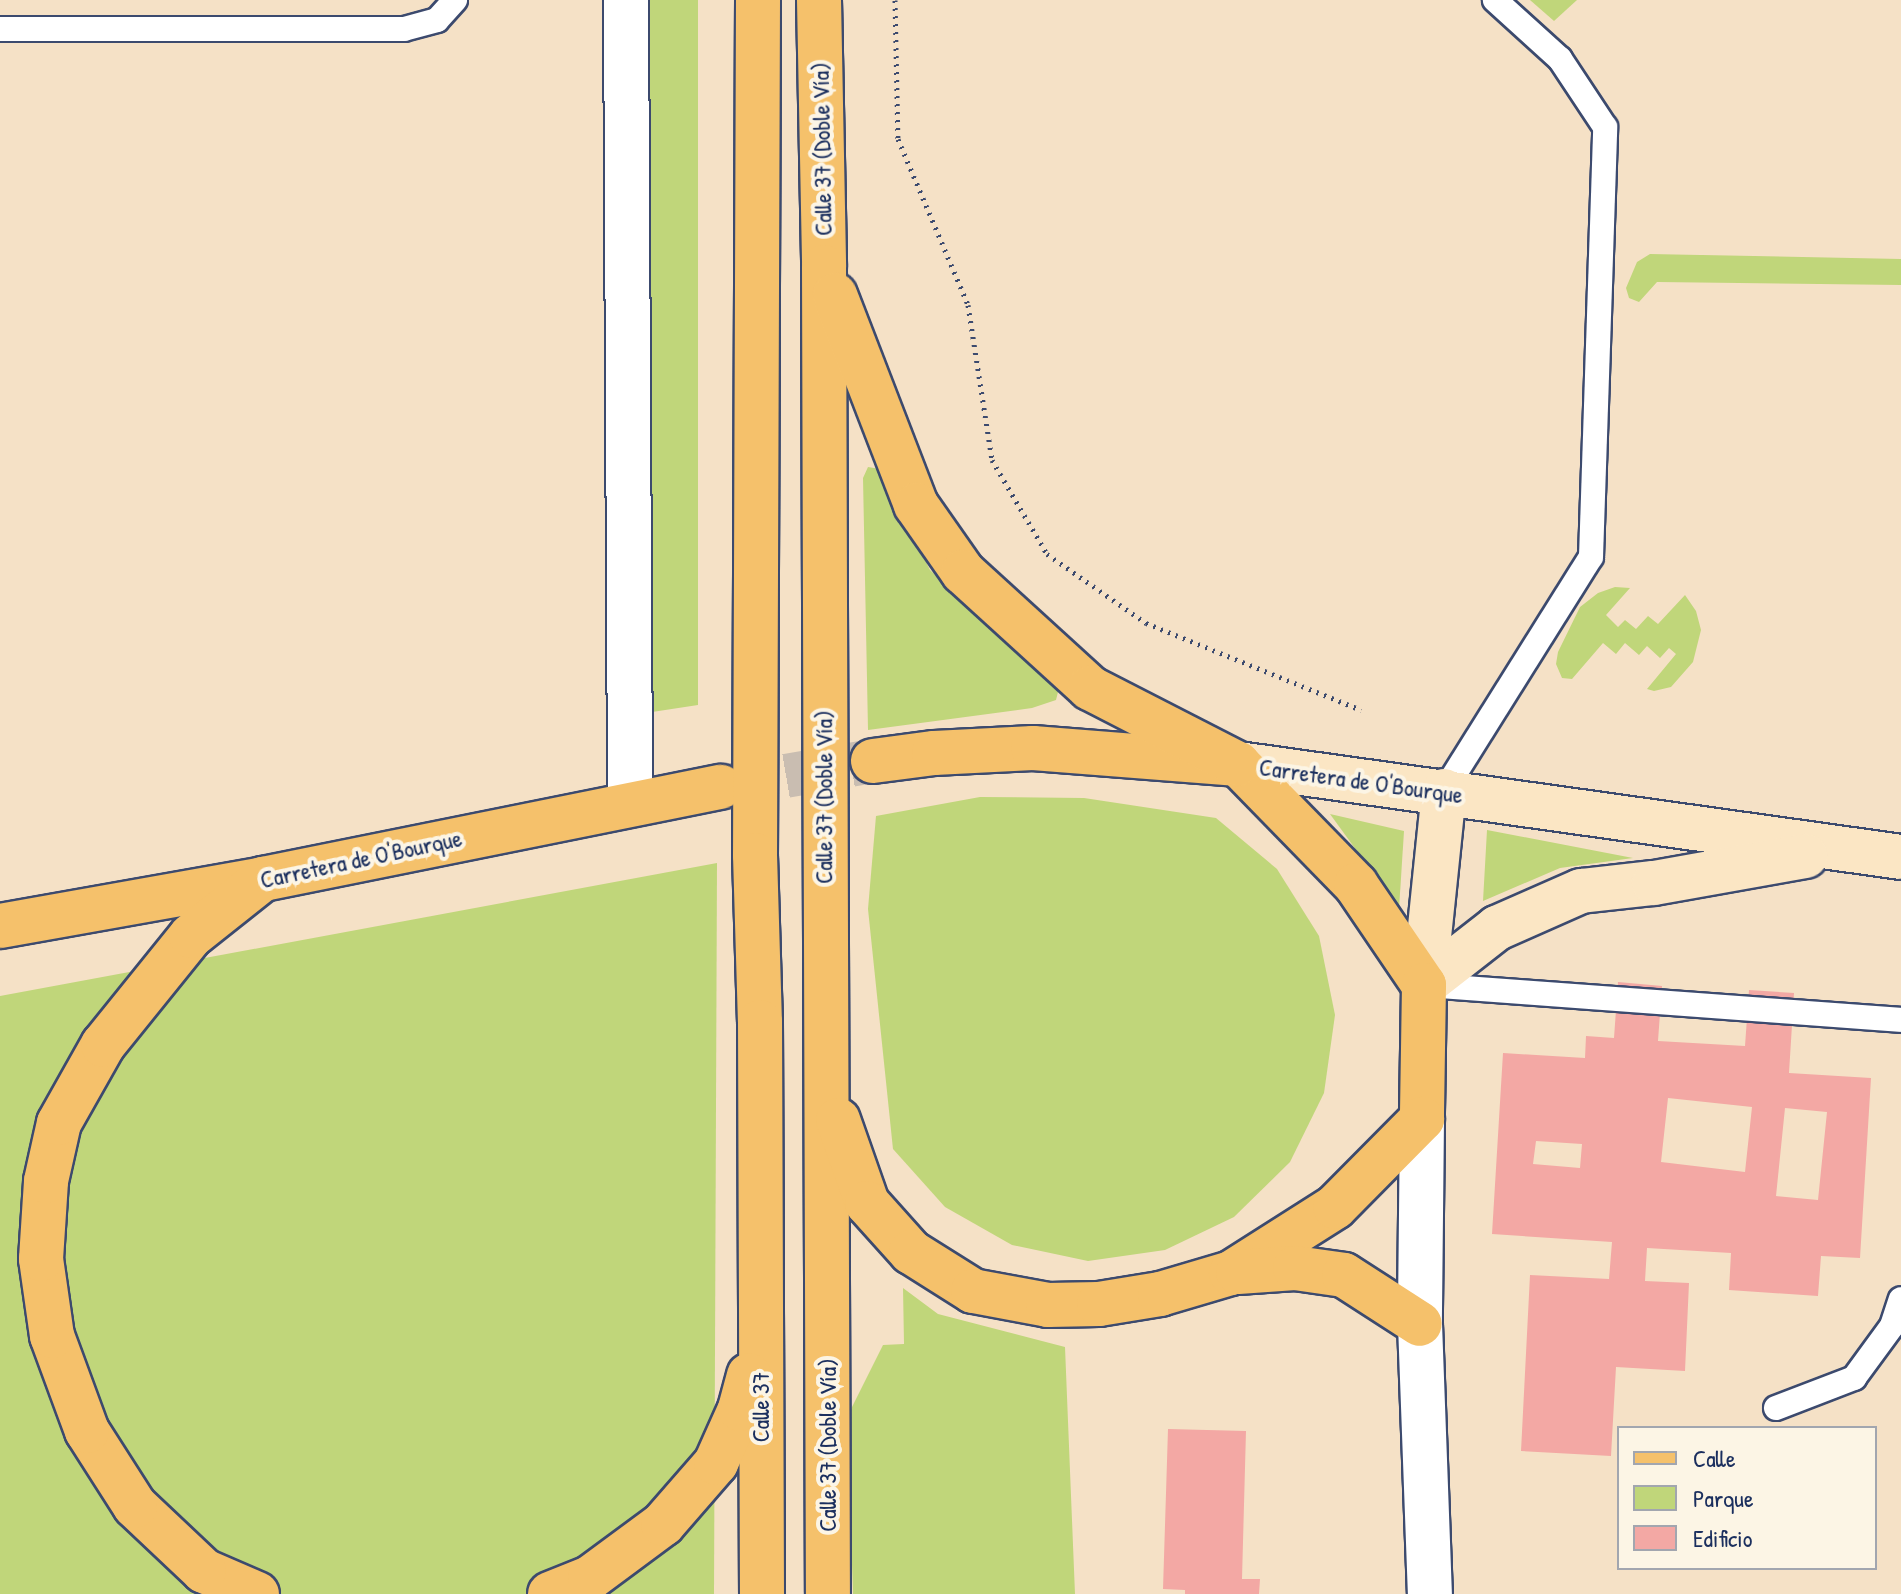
<!DOCTYPE html>
<meta charset="utf-8">
<style>
body{margin:0}
#map{position:relative;width:1901px;height:1594px;overflow:hidden;background:#f5e1c6;font-family:"Patrick Hand",sans-serif}
div>[style]{position:absolute}
.green>*{inset:0;background:#c0d67a}
.building>*{inset:0;background:#f3a8a4}
.primary-tunnel>*{height:44px;margin-top:-22px;transform-origin:0;background:repeating-linear-gradient(90deg,#c9bdb1 0 44px,transparent 0 66px)}
.path>*{height:5px;margin-top:-2.5px;transform-origin:0;background:repeating-linear-gradient(90deg,#3c4a6e 0 2px,transparent 0 8px)}
.roads{filter:drop-shadow(2px 0 #3c4a6e) drop-shadow(-2px 0 #3c4a6e) drop-shadow(0 2px #3c4a6e) drop-shadow(0 -2px #3c4a6e)}
.service>*{height:24px;margin:-12px;padding:0 12px;transform-origin:12px;border-radius:12px;background:#fff}
.minor>*{height:44px;margin:-22px;padding:0 22px;transform-origin:22px;border-radius:22px;background:#fff}
.tertiary>*{height:44px;margin:-22px;padding:0 22px;transform-origin:22px;border-radius:22px;background:#fff}
.secondary>*{height:44px;margin:-22px;padding:0 22px;transform-origin:22px;border-radius:22px;background:#fbe6c4}
.primary>*{height:44px;margin:-22px;padding:0 22px;transform-origin:22px;border-radius:22px;background:#f5c16b}
.trunk>*{height:44px;margin:-22px;padding:0 22px;transform-origin:22px;border-radius:22px;background:#f5c16b}
span{translate:-50% -50%;white-space:nowrap;text-align:center;line-height:1.15;-webkit-text-stroke:8px #fcf5e5;paint-order:stroke}
.street-label{font-size:24px;color:#1b2f5e}
.legend{position:absolute;left:1617px;top:1426px;width:260px;height:144px;box-sizing:border-box;background:#fcf5e5;border:2px solid #a2a6af;margin:0;padding:10px 14px;list-style:none;font-size:24px;color:#1b2f5e}
.legend li{display:flex;align-items:center;gap:16px;height:40px}
.legend b{width:40px;border:2px solid #a2a6af}
</style>
<div id="map">
<div class="green">
<i style="clip-path:polygon(631px 0,698px 0,698px 705px,639px 714px)"></i>
<i style="clip-path:polygon(1530px 0,1577px 0,1554px 21px)"></i>
<i style="clip-path:polygon(1650px 254px,1901px 259px,1901px 285px,1657px 282px,1639px 302px,1629px 298px,1626px 288px,1637px 262px)"></i>
<i style="clip-path:polygon(868px 467px,880px 469px,930px 570px,1002px 639px,1059px 688px,1056px 700px,1032px 708px,868px 730px,863px 478px)"></i>
<i style="clip-path:polygon(1615px 587px,1630px 588px,1606px 615px,1618px 627px,1625px 620px,1636px 629px,1648px 616px,1658px 624px,1685px 595px,1696px 611px,1701px 630px,1693px 662px,1671px 687px,1654px 691px,1647px 689px,1676px 654px,1669px 648px,1660px 658px,1647px 646px,1639px 655px,1625px 643px,1616px 654px,1603px 643px,1572px 679px,1562px 678px,1556px 664px,1558px 652px,1580px 607px,1598px 593px)"></i>
<i style="clip-path:polygon(980px 797px,1084px 798px,1216px 818px,1277px 869px,1319px 936px,1335px 1015px,1324px 1093px,1290px 1162px,1234px 1217px,1165px 1250px,1088px 1261px,1012px 1245px,945px 1207px,893px 1149px,868px 909px,876px 816px)"></i>
<i style="clip-path:polygon(1330px 814px,1404px 831px,1399px 909px)"></i>
<i style="clip-path:polygon(1487px 830px,1633px 858px,1560px 868px,1483px 901px)"></i>
<i style="clip-path:polygon(717px 863px,714px 1594px,0 1594px,0 996px)"></i>
<i style="clip-path:polygon(903px 1288px,938px 1314px,1065px 1347px,1075px 1594px,853px 1594px,847px 1417px,883px 1345px,904px 1344px)"></i>
</div>
<div class="building">
<i style="clip-path:polygon(evenodd,1618px 982px,1662px 986px,1658px 1041px,1745px 1046px,1749px 990px,1794px 993px,1789px 1073px,1871px 1078px,1860px 1258px,1821px 1256px,1818px 1296px,1729px 1290px,1731px 1253px,1647px 1248px,1645px 1281px,1689px 1283px,1685px 1371px,1616px 1367px,1611px 1456px,1521px 1451px,1530px 1275px,1609px 1279px,1612px 1242px,1492px 1234px,1503px 1053px,1585px 1058px,1586px 1036px,1614px 1038px,1618px 982px,1668px 1098px,1752px 1107px,1745px 1172px,1661px 1162px,1668px 1098px,1618px 982px,1785px 1108px,1827px 1112px,1818px 1200px,1776px 1196px,1785px 1108px,1618px 982px,1536px 1141px,1582px 1144px,1580px 1168px,1533px 1164px,1536px 1141px)"></i>
<i style="clip-path:polygon(1168px 1429px,1246px 1431px,1242px 1579px,1260px 1579px,1259px 1594px,1185px 1594px,1185px 1590px,1163px 1589px)"></i>
</div>
<div class="primary-tunnel">
<i style="left:721px;top:787px;width:154px;rotate:-9.7deg"></i>
</div>
<div class="path">
<i style="left:895px;top:0;width:139px;rotate:88.8deg"></i>
<i style="left:898px;top:139px;width:180px;rotate:67.1deg"></i>
<i style="left:968px;top:305px;width:157px;rotate:81.2deg"></i>
<i style="left:992px;top:460px;width:109px;rotate:59.7deg"></i>
<i style="left:1047px;top:554px;width:121px;rotate:34.9deg"></i>
<i style="left:1146px;top:623px;width:232px;rotate:22deg"></i>
</div>
<div class="roads">
<div class="service">
<i style="left:0;top:29px;width:404px"></i>
<i style="left:404px;top:29px;width:34px;rotate:-15deg"></i>
<i style="left:437px;top:20px;width:27px;rotate:-48deg"></i>
<i style="left:1444px;top:791px;width:276px;rotate:-57.9deg"></i>
<i style="left:1591px;top:557px;width:430px;rotate:-88.1deg"></i>
<i style="left:1605px;top:127px;width:82px;rotate:-123.5deg"></i>
<i style="left:1560px;top:59px;width:88px;rotate:-137.8deg"></i>
<i style="left:1425px;top:985px;width:477px;rotate:4.2deg"></i>
<i style="left:1776px;top:1408px;width:84px;rotate:-21deg"></i>
<i style="left:1854px;top:1378px;width:64px;rotate:-53.8deg"></i>
<i style="left:1892px;top:1326px;width:28px;rotate:-72deg"></i>
</div>
<div class="minor">
<i style="left:626px;top:0;width:803px;rotate:89.71deg"></i>
</div>
<div class="tertiary">
<i style="left:1422px;top:1119px;width:205px;rotate:90.6deg"></i>
<i style="left:1420px;top:1324px;width:270px;rotate:87.9deg"></i>
</div>
<div class="secondary">
<i style="left:1238px;top:764px;width:669px;rotate:7.98deg"></i>
<i style="left:1424px;top:985px;width:93px;rotate:-38deg"></i>
<i style="left:1497px;top:928px;width:92px;rotate:-23.8deg"></i>
<i style="left:1581px;top:891px;width:73px;rotate:-6.3deg"></i>
<i style="left:1654px;top:883px;width:154px;rotate:-10.1deg"></i>
<i style="left:1424px;top:985px;width:195px;rotate:-84.1deg"></i>
</div>
<div class="primary">
<i style="left:873px;top:761px;width:62px;rotate:-7.5deg"></i>
<i style="left:934px;top:753px;width:99px;rotate:-2.9deg"></i>
<i style="left:1033px;top:748px;width:206px;rotate:4.5deg"></i>
<i style="left:1238px;top:764px;width:169px;rotate:45.7deg"></i>
<i style="left:1356px;top:885px;width:121px;rotate:55.8deg"></i>
<i style="left:1424px;top:985px;width:134px;rotate:90.9deg"></i>
<i style="left:0;top:926px;width:267px;rotate:-10.1deg"></i>
<i style="left:263px;top:879px;width:467px;rotate:-11.4deg"></i>
</div>
<div class="trunk">
<i style="left:758px;top:0;width:855px;rotate:90.2deg"></i>
<i style="left:755px;top:855px;width:167px;rotate:88.3deg"></i>
<i style="left:760px;top:1022px;width:572px;rotate:89.8deg"></i>
<i style="left:819px;top:0;width:267px;rotate:88.9deg"></i>
<i style="left:824px;top:267px;width:1327px;rotate:89.83deg"></i>
<i style="left:835px;top:295px;width:225px;rotate:68.9deg"></i>
<i style="left:916px;top:505px;width:82px;rotate:55deg"></i>
<i style="left:963px;top:572px;width:172px;rotate:42.4deg"></i>
<i style="left:1090px;top:688px;width:166px;rotate:27.2deg"></i>
<i style="left:838px;top:1120px;width:88px;rotate:70.7deg"></i>
<i style="left:867px;top:1203px;width:66px;rotate:48.1deg"></i>
<i style="left:911px;top:1252px;width:73px;rotate:32.2deg"></i>
<i style="left:973px;top:1291px;width:76px;rotate:10.6deg"></i>
<i style="left:1048px;top:1305px;width:51px;rotate:-1.1deg"></i>
<i style="left:1099px;top:1304px;width:62px;rotate:-9.3deg"></i>
<i style="left:1160px;top:1294px;width:74px;rotate:-16.5deg"></i>
<i style="left:1231px;top:1273px;width:123px;rotate:-32.4deg"></i>
<i style="left:1335px;top:1207px;width:124px;rotate:-45.3deg"></i>
<i style="left:1238px;top:1272px;width:57px;rotate:-4deg"></i>
<i style="left:1295px;top:1268px;width:49px;rotate:8.1deg"></i>
<i style="left:1344px;top:1275px;width:90px;rotate:32.8deg"></i>
<i style="left:257px;top:1594px;width:58px;rotate:-156.5deg"></i>
<i style="left:204px;top:1571px;width:95px;rotate:-136.7deg"></i>
<i style="left:135px;top:1506px;width:89px;rotate:-122.6deg"></i>
<i style="left:87px;top:1431px;width:101px;rotate:-110.2deg"></i>
<i style="left:52px;top:1336px;width:78px;rotate:-98.1deg"></i>
<i style="left:41px;top:1259px;width:78px;rotate:-86.3deg"></i>
<i style="left:46px;top:1181px;width:59px;rotate:-77.4deg"></i>
<i style="left:59px;top:1123px;width:90px;rotate:-60.6deg"></i>
<i style="left:103px;top:1045px;width:140px;rotate:-51.1deg"></i>
<i style="left:191px;top:936px;width:92px;rotate:-38.4deg"></i>
<i style="left:550px;top:1594px;width:43px;rotate:-21.8deg"></i>
<i style="left:590px;top:1578px;width:91px;rotate:-36.5deg"></i>
<i style="left:663px;top:1524px;width:81px;rotate:-49deg"></i>
<i style="left:716px;top:1463px;width:59px;rotate:-66deg"></i>
<i style="left:740px;top:1409px;width:35px;rotate:-75deg"></i>
</div>
</div>
<div class="street-label">
<span style="left:822px;top:149px;rotate:-91deg">Calle 37 (Doble Vía)</span>
<span style="left:1361px;top:781px;rotate:8deg">Carretera de O'Bourque</span>
<span style="left:824px;top:797px;rotate:-90deg">Calle 37 (Doble Vía)</span>
<span style="left:361px;top:859px;rotate:-12deg">Carretera de O'Bourque</span>
<span style="left:761px;top:1407px;rotate:-90deg">Calle 37</span>
<span style="left:828px;top:1445px;rotate:-90deg">Calle 37 (Doble Vía)</span>
</div>
<ul class="legend">
<li><b style="height:10px;background:#f5c16b"></b>Calle</li>
<li><b style="height:22px;background:#c0d67a"></b>Parque</li>
<li><b style="height:22px;background:#f3a8a4"></b>Edificio</li>
</ul>
</div>
